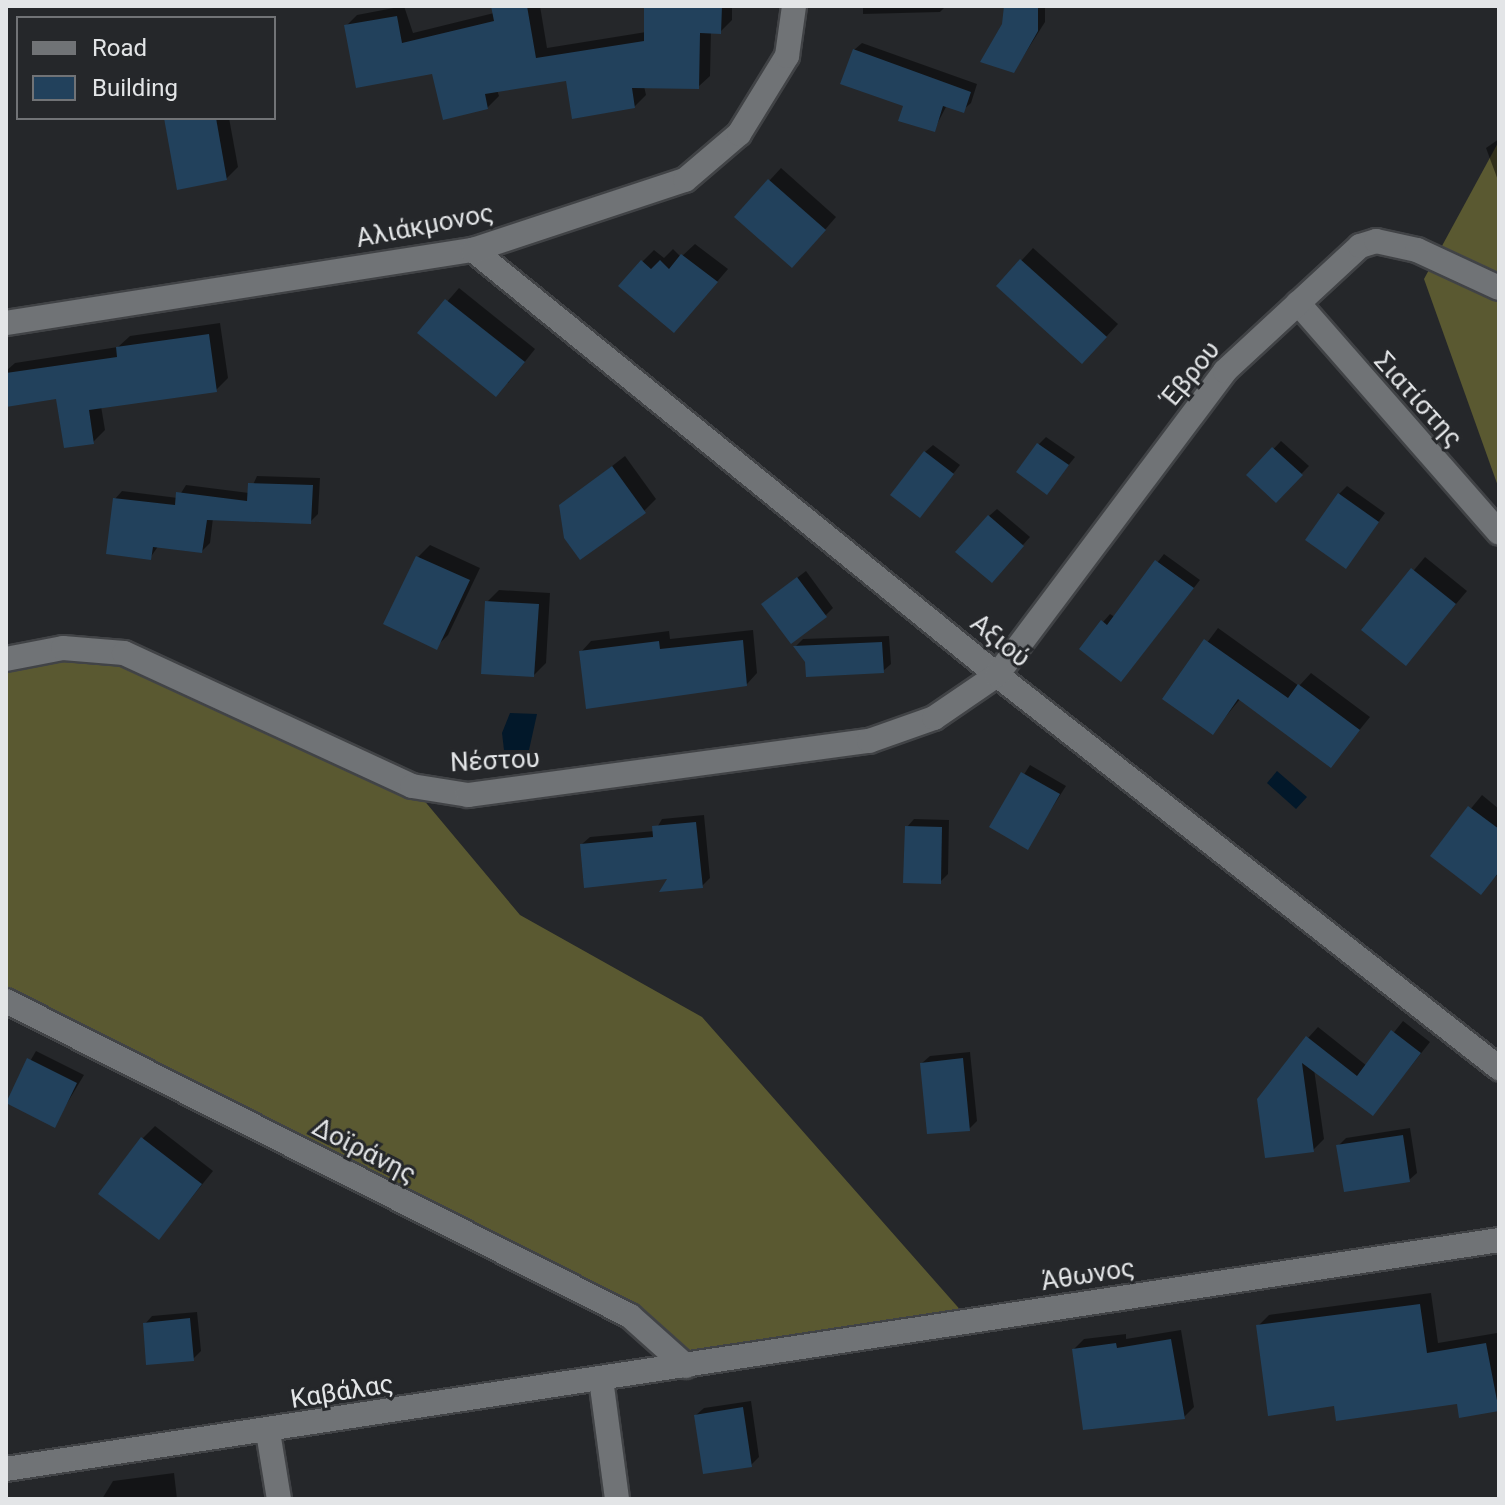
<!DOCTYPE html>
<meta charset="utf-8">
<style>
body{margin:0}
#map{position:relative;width:1505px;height:1505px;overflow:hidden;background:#25272a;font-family:Roboto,sans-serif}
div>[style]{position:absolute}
.forest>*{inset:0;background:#5a5931}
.water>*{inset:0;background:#02182a}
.shadow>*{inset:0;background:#0007}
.building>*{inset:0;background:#22415c}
.roads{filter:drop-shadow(2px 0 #414346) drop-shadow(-2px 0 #414346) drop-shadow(0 2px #414346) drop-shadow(0 -2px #414346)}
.minor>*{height:24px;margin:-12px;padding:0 12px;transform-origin:12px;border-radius:12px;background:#707376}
span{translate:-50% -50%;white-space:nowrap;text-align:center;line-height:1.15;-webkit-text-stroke:6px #25272a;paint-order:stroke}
.street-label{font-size:26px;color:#e3e5e7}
.frame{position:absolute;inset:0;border:8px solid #e3e5e7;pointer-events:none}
.legend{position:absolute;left:16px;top:16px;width:260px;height:104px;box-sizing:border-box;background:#25272a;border:2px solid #717376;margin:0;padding:10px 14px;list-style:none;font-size:24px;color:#e3e5e7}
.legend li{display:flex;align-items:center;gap:16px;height:40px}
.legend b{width:40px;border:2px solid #717376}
</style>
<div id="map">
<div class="forest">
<i style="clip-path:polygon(1499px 141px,1499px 489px,1424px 279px)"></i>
<i style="clip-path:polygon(88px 647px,412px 786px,520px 915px,702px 1017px,971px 1322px,686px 1366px,630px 1316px,6px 1001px,6px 659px)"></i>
</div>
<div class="water">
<i style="clip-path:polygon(510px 713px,537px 714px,529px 750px,504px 750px,502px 733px)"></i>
<i style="clip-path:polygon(1277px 771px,1307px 797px,1296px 809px,1267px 783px)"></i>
</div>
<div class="shadow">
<i style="clip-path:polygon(404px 6px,413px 33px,494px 13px,493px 6px,540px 6px,547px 48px,646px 32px,646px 6px,732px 6px,732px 20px,720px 32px,711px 31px,710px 76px,698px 87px,644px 86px,646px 95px,634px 107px,568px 79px,497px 90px,499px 96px,487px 108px,433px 72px,346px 26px,357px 15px)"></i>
<i style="clip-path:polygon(863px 6px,946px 6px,940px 12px,863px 14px)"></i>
<i style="clip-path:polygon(1006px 6px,1045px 6px,1045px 22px,1014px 71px)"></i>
<i style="clip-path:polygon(862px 43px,977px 84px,971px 103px,963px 110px,947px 105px,934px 130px,854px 50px)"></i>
<i style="clip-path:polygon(166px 118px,229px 118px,238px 167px,226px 179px)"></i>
<i style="clip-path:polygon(1499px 139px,1499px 183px,1486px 148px)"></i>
<i style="clip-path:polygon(781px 168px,836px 217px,804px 254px,736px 217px)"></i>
<i style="clip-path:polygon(695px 244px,728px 269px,686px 318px,642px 262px,654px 250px,664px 258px,673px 249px,681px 257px)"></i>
<i style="clip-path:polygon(1033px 248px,1118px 324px,1094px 350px,998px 286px)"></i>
<i style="clip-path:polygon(459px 288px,535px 349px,508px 383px,420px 333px)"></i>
<i style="clip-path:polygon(220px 323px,228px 378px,216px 390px,101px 406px,105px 430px,93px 442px,58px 397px,6px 399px,6px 371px,15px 363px,118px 347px,130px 336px)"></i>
<i style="clip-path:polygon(1046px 437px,1075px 457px,1047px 492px,1039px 444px)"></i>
<i style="clip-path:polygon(1281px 441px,1309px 466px,1276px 500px,1249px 475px)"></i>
<i style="clip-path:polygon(933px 445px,960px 465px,927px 507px,925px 452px)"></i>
<i style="clip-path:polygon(625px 456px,656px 499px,644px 511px,561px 506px)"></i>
<i style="clip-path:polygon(257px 476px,320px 478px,318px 514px,310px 522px,213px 518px,210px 543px,202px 551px,159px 545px,150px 558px,115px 499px,122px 491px,178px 498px,186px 485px,249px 493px)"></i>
<i style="clip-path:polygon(1347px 486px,1385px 513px,1346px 566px,1339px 494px)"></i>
<i style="clip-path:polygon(997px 509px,1030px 537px,999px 572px,989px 516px)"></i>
<i style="clip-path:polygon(430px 545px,480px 568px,448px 635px,436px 647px,386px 623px,418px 557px)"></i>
<i style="clip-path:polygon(1164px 554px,1200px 580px,1128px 672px,1103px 622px,1110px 614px,1115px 617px)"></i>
<i style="clip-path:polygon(1425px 557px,1467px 591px,1406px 663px,1364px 630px)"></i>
<i style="clip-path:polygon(806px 571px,833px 608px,826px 615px,772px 597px)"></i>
<i style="clip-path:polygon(499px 590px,550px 593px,546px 663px,534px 675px,487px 602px)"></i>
<i style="clip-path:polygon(1218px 628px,1299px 686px,1311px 673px,1370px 717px,1331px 765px,1241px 698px,1213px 732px,1165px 699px)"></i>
<i style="clip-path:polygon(753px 630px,757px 673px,747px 684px,581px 652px,591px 641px,669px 631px,670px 639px)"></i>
<i style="clip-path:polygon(889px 636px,891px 664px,883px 671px,796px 646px,803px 639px)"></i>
<i style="clip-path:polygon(1030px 765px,1066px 786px,1027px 847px,991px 826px)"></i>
<i style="clip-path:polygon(1482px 795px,1499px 809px,1499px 873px,1481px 892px,1433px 855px)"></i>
<i style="clip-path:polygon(704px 815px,710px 878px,702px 886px,582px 844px,590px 837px,655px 831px,662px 819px)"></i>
<i style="clip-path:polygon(914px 819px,949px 820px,948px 874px,940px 882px,907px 827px)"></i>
<i style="clip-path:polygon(1403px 1021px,1430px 1042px,1373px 1114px,1314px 1069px,1324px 1139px,1313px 1150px,1267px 1156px,1308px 1038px,1318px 1027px,1367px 1066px)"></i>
<i style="clip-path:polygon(36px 1051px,84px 1075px,54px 1125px,7px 1101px)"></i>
<i style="clip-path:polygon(970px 1052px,977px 1121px,969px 1129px,922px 1063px,930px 1056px)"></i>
<i style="clip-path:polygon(155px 1126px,213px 1171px,159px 1238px,143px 1138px)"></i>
<i style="clip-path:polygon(1410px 1128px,1417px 1173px,1409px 1180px,1338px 1146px,1346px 1138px)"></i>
<i style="clip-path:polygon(1431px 1293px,1438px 1343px,1497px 1333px,1498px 1409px,1458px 1402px,1336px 1404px,1258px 1326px,1269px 1315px)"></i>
<i style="clip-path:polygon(197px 1312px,201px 1351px,193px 1359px,145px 1324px,152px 1316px)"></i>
<i style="clip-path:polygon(1181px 1330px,1194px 1407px,1184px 1417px,1074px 1349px,1084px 1339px,1126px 1334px,1126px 1339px)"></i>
<i style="clip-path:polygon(751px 1401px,759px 1457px,751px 1465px,696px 1415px,704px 1408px)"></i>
<i style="clip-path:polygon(174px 1473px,177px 1499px,102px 1499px,113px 1481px)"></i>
</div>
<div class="building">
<i style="clip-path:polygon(491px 6px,527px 6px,536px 58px,644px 41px,644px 6px,722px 6px,721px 34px,700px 33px,699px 89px,632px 88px,635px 108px,572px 119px,566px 81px,485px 94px,488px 109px,443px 120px,432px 74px,356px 88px,344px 25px,397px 16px,402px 43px,494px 21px)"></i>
<i style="clip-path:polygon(1004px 6px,1038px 6px,1038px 31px,1014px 73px,980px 62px,1002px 24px)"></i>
<i style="clip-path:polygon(853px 49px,971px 92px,964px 113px,943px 106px,935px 132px,898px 121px,903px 106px,840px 84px)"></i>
<i style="clip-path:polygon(164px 118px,216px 118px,227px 180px,177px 190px)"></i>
<i style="clip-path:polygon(768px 179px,826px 230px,792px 268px,734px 217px)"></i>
<i style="clip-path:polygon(681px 254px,718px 282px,674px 333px,618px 286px,641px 260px,651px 269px,660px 260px,669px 269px)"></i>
<i style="clip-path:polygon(1020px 259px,1107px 337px,1082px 364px,996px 286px)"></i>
<i style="clip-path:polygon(445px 299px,525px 362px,496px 397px,417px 333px)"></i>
<i style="clip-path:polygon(209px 334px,217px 392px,89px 410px,94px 444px,64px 448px,56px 399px,6px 407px,6px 373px,117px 357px,116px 347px)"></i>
<i style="clip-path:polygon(1037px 443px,1069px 465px,1047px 495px,1016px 472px)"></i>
<i style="clip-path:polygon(1272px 447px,1303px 475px,1276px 503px,1246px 475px)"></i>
<i style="clip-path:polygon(924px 451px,954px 474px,920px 518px,890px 495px)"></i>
<i style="clip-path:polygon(612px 466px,646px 513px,580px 560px,564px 538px,559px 505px)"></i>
<i style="clip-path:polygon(248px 483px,313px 485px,311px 524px,207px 520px,202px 553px,153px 547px,151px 560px,106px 554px,113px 498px,175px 505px,176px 492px,247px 501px)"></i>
<i style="clip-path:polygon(1338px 493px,1379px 522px,1346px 569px,1305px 540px)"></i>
<i style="clip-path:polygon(988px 515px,1024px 546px,992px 583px,955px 552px)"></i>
<i style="clip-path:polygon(416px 556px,470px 580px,437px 650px,383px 624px)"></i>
<i style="clip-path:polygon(1155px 560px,1194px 588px,1121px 682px,1079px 649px,1101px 620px,1107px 625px)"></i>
<i style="clip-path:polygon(1411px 568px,1456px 604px,1406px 666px,1361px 630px)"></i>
<i style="clip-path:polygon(797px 577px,827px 617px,791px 644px,761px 604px)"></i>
<i style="clip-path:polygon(485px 601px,539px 604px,534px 677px,481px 674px)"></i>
<i style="clip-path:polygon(1204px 639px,1288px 698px,1298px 684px,1360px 730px,1331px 768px,1238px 699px,1213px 735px,1162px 699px)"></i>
<i style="clip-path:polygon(743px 640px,747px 686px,586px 709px,579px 651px,659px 641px,660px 649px)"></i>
<i style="clip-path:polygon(882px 642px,884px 673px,806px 677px,805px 662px,793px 646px)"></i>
<i style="clip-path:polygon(1021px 772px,1060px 794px,1028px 850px,989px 827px)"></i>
<i style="clip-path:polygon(1468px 806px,1499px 829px,1499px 872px,1481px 895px,1430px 856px)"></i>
<i style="clip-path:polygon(696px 822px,703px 888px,659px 892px,667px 879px,584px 888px,580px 844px,653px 837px,652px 826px)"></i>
<i style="clip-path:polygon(905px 826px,942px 827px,941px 884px,903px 883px)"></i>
<i style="clip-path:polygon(1391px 1030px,1421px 1053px,1373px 1116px,1302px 1063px,1314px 1152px,1265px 1158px,1257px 1099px,1306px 1036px,1357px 1076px)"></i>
<i style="clip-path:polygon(27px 1058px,77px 1083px,55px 1128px,6px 1103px)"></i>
<i style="clip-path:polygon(963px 1058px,970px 1131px,927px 1134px,920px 1063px)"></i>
<i style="clip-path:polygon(1403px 1135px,1410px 1182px,1344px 1192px,1336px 1145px)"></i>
<i style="clip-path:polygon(141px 1137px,202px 1184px,159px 1240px,98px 1194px)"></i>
<i style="clip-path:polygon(1420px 1304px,1427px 1353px,1486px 1343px,1499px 1411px,1459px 1418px,1457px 1404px,1336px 1421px,1334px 1406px,1268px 1416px,1256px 1325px)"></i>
<i style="clip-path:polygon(190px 1318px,194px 1361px,146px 1365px,143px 1323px)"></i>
<i style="clip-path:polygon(1171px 1339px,1185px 1419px,1083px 1430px,1072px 1349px,1116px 1343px,1117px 1348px)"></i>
<i style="clip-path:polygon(743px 1407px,752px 1467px,703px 1474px,694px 1415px)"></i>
</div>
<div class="roads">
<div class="minor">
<i style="left:473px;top:250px;width:675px;rotate:39.04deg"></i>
<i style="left:997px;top:675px;width:638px;rotate:38.06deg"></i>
<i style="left:1298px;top:303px;width:305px;rotate:48.8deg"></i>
<i style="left:6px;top:323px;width:473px;rotate:-8.9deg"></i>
<i style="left:473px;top:250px;width:223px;rotate:-18.3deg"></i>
<i style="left:685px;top:180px;width:71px;rotate:-40.4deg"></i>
<i style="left:739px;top:134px;width:92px;rotate:-58.4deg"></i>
<i style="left:787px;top:56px;width:50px;rotate:-82deg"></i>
<i style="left:6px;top:659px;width:58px;rotate:-10.9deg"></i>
<i style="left:63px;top:648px;width:61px;rotate:4.7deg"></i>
<i style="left:124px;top:653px;width:317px;rotate:24.8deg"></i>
<i style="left:412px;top:786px;width:57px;rotate:9.1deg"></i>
<i style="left:468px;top:795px;width:405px;rotate:-7.7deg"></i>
<i style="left:869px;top:741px;width:69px;rotate:-19.5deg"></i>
<i style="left:934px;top:718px;width:76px;rotate:-34.3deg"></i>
<i style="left:997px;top:675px;width:380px;rotate:-53.1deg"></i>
<i style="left:1225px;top:371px;width:184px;rotate:-42.8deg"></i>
<i style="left:1360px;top:246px;width:17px;rotate:-17deg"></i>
<i style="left:1376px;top:241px;width:42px;rotate:12.4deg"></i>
<i style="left:1417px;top:250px;width:90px;rotate:24.9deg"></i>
<i style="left:6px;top:1001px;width:699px;rotate:26.78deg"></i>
<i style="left:630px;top:1316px;width:75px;rotate:41.8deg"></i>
<i style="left:601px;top:1379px;width:121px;rotate:82.4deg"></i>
<i style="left:268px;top:1432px;width:68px;rotate:80.7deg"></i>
<i style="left:6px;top:1469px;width:1510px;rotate:-8.72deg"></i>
</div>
</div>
<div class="street-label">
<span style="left:425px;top:226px;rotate:-11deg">Αλιάκμονος</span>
<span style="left:1191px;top:374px;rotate:-51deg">Έβρου</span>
<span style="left:1418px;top:400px;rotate:48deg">Σιατίστης</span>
<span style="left:1000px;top:641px;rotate:39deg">Αξιού</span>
<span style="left:495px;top:761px;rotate:-3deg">Νέστου</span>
<span style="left:364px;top:1151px;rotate:27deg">Δοϊράνης</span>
<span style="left:1088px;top:1275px;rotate:-9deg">Άθωνος</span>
<span style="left:342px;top:1392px;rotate:-9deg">Καβάλας</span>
</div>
<div class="frame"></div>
<ul class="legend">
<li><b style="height:10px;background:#707376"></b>Road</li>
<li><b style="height:22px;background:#22415c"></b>Building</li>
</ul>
</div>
